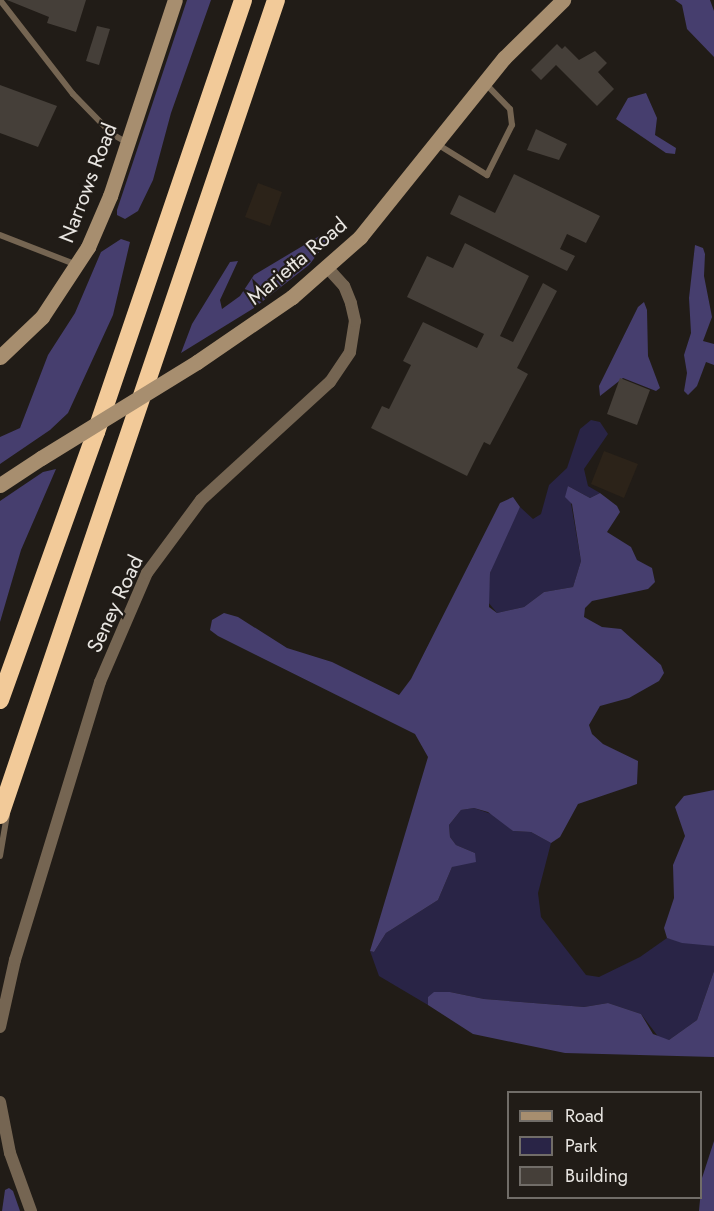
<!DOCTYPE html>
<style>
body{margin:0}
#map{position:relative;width:714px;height:1211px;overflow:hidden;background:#211c17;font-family:Jost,sans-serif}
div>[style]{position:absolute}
.built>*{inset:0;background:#2c2319}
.green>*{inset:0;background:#292446}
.forest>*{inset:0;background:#463e6e}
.building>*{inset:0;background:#453f39}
.lane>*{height:6px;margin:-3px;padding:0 3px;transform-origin:3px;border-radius:3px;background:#756552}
.street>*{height:12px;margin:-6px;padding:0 6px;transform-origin:6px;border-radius:6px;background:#756552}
.secondary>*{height:15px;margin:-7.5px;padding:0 7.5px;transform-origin:7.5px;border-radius:7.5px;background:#a78e6f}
.highway>*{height:18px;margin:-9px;padding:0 9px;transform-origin:9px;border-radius:9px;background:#f2ca99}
.secondary-bridge>*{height:15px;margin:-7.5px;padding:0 7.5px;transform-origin:7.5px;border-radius:7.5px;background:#a78e6f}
span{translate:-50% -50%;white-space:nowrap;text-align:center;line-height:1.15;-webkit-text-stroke:4.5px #211c17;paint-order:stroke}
.street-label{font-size:21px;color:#e9e6e2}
.legend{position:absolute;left:507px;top:1091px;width:195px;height:108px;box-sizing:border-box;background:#211c17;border:2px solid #716d68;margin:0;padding:8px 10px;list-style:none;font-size:18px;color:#e9e6e2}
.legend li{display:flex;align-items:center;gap:12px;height:30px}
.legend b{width:30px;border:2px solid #716d68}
</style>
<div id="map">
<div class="built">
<i style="clip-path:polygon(258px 183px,282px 192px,270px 226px,245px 217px)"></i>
<i style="clip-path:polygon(604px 451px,638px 464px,624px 498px,591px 484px)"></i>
</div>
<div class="green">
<i style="clip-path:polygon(591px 420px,600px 422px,608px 434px,584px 469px,588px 486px,600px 493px,590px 498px,568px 486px,581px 561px,573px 587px,544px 592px,524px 607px,497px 613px,488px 602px,490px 573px,500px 546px,520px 507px,533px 519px,541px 514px,549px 485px,567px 468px,580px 429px)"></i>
<i style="clip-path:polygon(474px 808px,497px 816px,513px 831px,531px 832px,551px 843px,538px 893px,541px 917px,586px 975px,599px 977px,640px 957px,667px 938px,714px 946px,714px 971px,697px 1020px,669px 1040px,660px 1039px,641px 1014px,608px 1003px,584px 1007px,484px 999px,450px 992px,428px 997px,428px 1005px,379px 976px,370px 951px,374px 952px,386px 933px,438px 900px,452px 867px,475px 853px,456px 845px,450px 837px,449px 825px,461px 810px)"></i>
</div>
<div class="forest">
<i style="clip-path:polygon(187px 0,211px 0,171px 113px,153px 180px,138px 211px,125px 219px,117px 215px,117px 210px)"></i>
<i style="clip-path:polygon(675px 0,710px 0,714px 11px,714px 57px,687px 29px,682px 5px)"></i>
<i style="clip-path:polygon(646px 93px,657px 118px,655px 135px,676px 148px,675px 154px,666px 153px,616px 119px,628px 98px)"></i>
<i style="clip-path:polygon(321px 235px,327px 242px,309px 265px,254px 308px,181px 353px,192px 324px,230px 262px,238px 261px,220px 300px,222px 309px,240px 296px,254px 275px)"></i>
<i style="clip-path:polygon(121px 239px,130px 242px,113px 315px,68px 413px,50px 430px,0 464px,0 437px,20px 428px,48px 355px,75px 313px,101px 252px)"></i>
<i style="clip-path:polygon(695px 245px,703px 248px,705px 254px,704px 276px,712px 317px,703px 341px,714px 344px,714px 365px,706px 362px,697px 386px,688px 395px,684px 391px,687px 373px,684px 355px,691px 333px,689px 298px)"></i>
<i style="clip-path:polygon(644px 302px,647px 310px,648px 356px,660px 388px,656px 391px,623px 378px,600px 396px,599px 386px,638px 307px)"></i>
<i style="clip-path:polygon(56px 469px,21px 550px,0 622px,0 501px,43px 472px)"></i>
<i style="clip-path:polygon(568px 486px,590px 498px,600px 493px,617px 506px,620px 512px,607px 532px,631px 547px,637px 560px,652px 568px,655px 582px,648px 589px,592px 601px,585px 608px,584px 617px,602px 627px,621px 629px,661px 665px,664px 673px,659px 681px,629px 698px,600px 706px,589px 725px,592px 734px,603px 744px,638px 761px,637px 784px,578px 804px,560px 837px,551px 843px,531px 832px,513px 831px,488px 812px,474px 808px,461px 810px,449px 825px,450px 837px,456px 845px,475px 853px,476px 862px,452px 867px,438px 900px,386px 933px,374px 952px,370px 951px,428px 757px,415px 734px,218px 636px,210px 630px,212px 620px,224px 613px,238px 617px,287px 648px,332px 662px,399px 695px,411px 679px,500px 503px,513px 497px,520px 507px,490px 573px,489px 607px,497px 613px,524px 607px,544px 592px,573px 587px,581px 561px,572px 504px,565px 497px)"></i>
<i style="clip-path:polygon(714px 790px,714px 946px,682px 943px,667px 938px,664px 928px,674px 898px,673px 865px,685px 836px,675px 807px,684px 796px)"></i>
<i style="clip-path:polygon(714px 971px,714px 1057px,565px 1053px,473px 1034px,428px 1005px,428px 997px,434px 992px,450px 992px,484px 999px,584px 1007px,608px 1003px,641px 1014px,653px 1034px,669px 1040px,697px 1020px)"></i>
<i style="clip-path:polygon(714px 1141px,714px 1211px,699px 1211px,702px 1178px)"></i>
<i style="clip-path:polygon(9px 1188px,13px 1191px,20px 1211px,2px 1211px,5px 1190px)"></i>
</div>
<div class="building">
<i style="clip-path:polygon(7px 0,86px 0,76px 32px,47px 23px,49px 17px)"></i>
<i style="clip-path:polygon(97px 26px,110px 29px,99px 65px,86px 61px)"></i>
<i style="clip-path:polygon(557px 44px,562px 49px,565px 46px,579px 60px,595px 51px,607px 63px,598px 72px,614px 89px,597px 106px,556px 65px,541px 80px,531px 70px)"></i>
<i style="clip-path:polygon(0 85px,57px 106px,38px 147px,0 133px)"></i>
<i style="clip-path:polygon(536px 129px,567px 144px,559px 160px,527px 150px)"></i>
<i style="clip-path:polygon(514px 174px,600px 216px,586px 243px,567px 234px,560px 249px,575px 256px,567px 271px,450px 214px,459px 195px,495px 213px)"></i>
<i style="clip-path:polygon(465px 243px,529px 276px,500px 336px,513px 342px,543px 283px,557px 291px,517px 368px,528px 374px,490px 445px,484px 442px,467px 476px,371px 428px,382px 406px,389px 409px,411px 365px,403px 361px,423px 322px,477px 348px,484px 334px,407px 297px,427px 256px,453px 268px)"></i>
<i style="clip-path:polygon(620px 378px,650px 390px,637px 425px,607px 414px)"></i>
</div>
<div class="lane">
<i style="left:0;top:0;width:119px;rotate:52.2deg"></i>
<i style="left:73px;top:94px;width:56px;rotate:45.7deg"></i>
<i style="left:112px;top:134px;width:16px;rotate:30deg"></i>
<i style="left:437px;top:144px;width:59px;rotate:31.8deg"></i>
<i style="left:487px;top:175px;width:56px;rotate:-63.4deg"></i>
<i style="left:512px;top:125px;width:16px;rotate:-97deg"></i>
<i style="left:510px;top:109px;width:36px;rotate:-134deg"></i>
<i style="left:0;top:235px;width:83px;rotate:21.3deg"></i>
<i style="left:0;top:856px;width:42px;rotate:-80.3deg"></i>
</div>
<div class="street">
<i style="left:0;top:1027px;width:69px;rotate:-77.4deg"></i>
<i style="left:15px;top:960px;width:291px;rotate:-73deg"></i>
<i style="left:100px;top:682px;width:119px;rotate:-66.7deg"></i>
<i style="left:147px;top:573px;width:91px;rotate:-53.5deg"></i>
<i style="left:201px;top:500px;width:175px;rotate:-42.5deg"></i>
<i style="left:330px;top:382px;width:36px;rotate:-56deg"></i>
<i style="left:350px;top:352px;width:31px;rotate:-81deg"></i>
<i style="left:355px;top:321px;width:18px;rotate:-103deg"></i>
<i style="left:351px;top:303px;width:18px;rotate:-112deg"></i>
<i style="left:344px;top:286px;width:24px;rotate:-132deg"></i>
<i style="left:0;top:1102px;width:52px;rotate:78.9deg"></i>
<i style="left:10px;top:1153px;width:62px;rotate:70.1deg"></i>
</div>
<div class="secondary">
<i style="left:0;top:357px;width:58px;rotate:-43.6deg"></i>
<i style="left:42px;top:317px;width:84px;rotate:-56.7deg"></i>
<i style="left:88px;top:247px;width:56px;rotate:-66.7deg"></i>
<i style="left:110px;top:196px;width:206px;rotate:-71.7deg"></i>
<i style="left:197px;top:362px;width:115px;rotate:-34.4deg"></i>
<i style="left:292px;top:297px;width:91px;rotate:-41.4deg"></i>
<i style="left:360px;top:237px;width:230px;rotate:-51.2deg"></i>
<i style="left:504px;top:58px;width:83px;rotate:-44.5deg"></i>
<i style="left:0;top:485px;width:49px;rotate:-33.4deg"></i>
</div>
<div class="highway">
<i style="left:0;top:700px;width:285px;rotate:-70.3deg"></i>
<i style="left:96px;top:432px;width:456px;rotate:-71.2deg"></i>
<i style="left:0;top:815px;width:860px;rotate:-71.29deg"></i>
</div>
<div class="secondary-bridge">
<i style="left:41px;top:458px;width:183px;rotate:-31.6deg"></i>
</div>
<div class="street-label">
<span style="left:88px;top:183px;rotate:-69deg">Narrows Road</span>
<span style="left:297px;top:261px;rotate:-40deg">Marietta Road</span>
<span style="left:115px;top:604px;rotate:-65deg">Seney Road</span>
</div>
<ul class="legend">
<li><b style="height:8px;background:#a78e6f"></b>Road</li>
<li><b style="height:16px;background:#292446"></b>Park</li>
<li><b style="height:16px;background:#453f39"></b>Building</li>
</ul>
</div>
